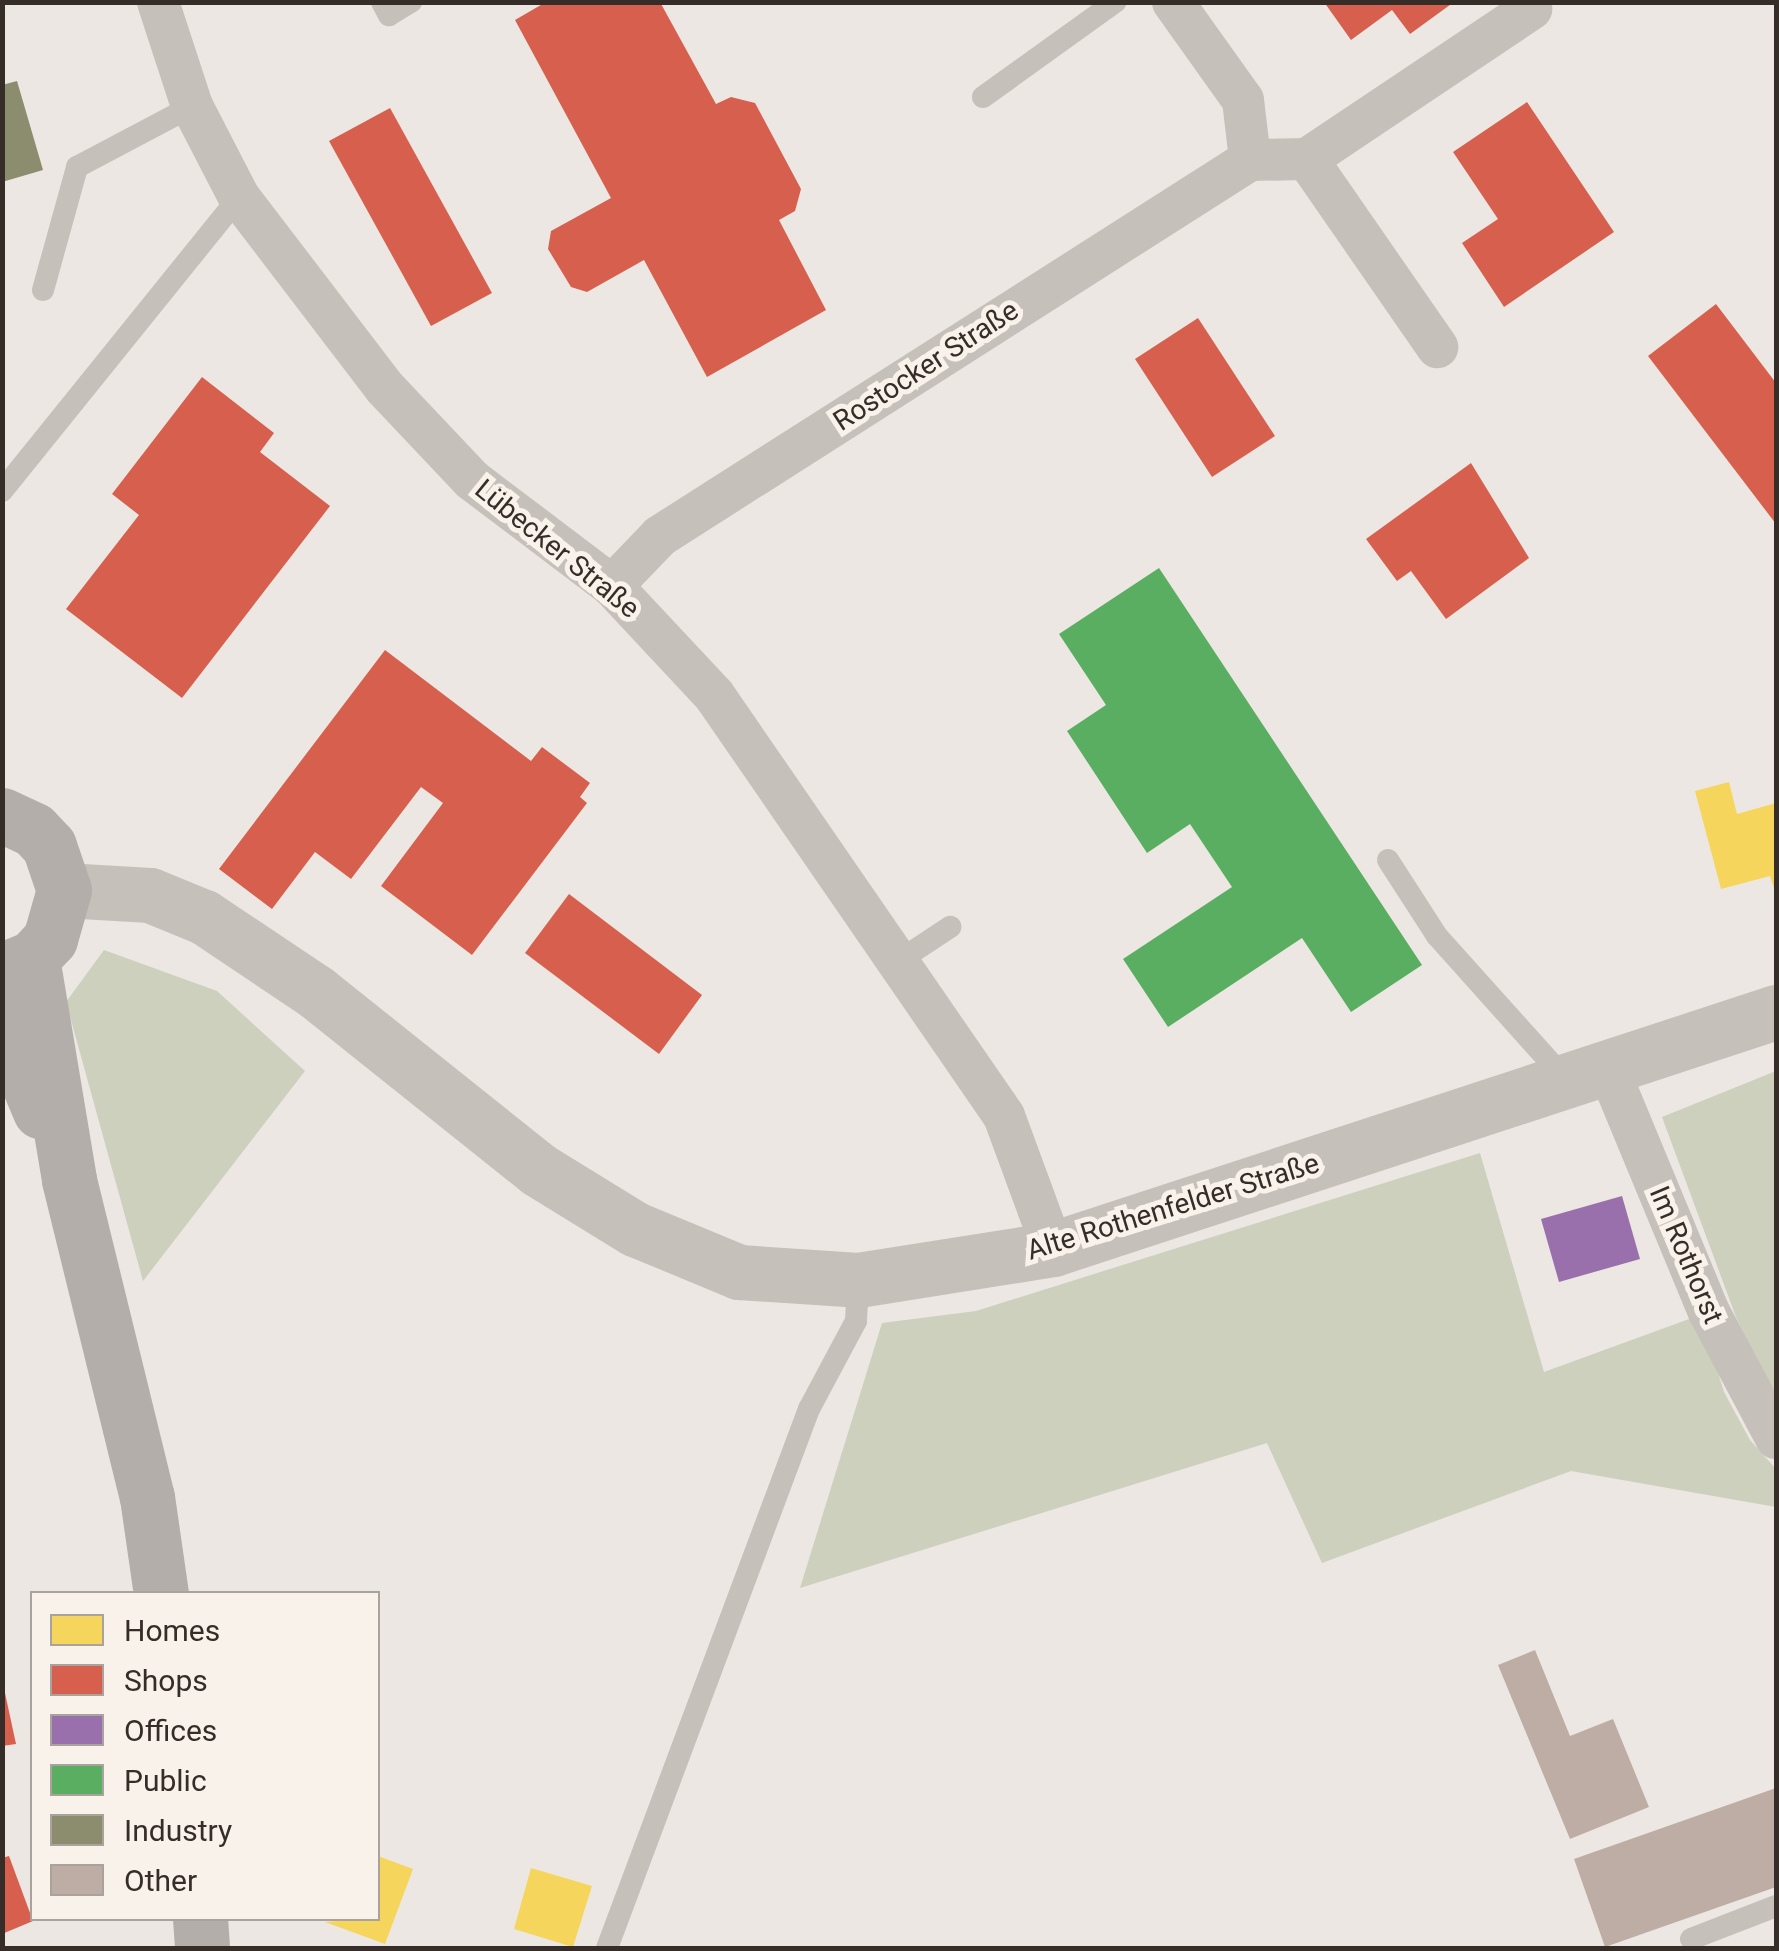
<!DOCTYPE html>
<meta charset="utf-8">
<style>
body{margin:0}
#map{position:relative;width:1779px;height:1951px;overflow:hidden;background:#ece7e2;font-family:Roboto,sans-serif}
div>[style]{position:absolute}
.green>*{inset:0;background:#cdd0bd}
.homes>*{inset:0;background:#f6d55c}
.shops>*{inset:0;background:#d6604d}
.offices>*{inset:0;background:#9970ab}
.public>*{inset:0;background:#5aae61}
.industry>*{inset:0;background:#8c8c6e}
.building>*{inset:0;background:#beada5}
.service>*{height:22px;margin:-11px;padding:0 11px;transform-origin:11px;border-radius:11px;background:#c6c0bb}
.minor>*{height:42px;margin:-21px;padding:0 21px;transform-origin:21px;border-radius:21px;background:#c6c0bb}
.tertiary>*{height:55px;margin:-27.5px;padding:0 27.5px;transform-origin:27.5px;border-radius:27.5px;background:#c6c0bb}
.primary>*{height:55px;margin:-27.5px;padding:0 27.5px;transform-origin:27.5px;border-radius:27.5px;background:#b4aeaa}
span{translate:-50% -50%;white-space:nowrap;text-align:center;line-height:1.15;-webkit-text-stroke:10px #f8f2ea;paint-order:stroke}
.street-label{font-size:28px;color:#362d29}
.frame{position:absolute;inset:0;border:5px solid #362d29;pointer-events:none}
.legend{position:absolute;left:30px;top:1591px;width:350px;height:330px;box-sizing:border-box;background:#f8f2ea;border:2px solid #aaa39d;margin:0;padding:12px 18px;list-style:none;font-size:30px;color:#362d29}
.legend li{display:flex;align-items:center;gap:20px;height:50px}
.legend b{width:50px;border:2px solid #aaa39d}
</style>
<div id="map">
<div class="green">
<i style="clip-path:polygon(104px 950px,217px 991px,305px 1071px,143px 1281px,66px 1002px)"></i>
<i style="clip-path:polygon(1776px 1071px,1776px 1401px,1736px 1317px,1662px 1117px)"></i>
<i style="clip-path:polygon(1480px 1153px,1544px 1372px,1700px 1315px,1724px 1392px,1750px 1440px,1776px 1469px,1776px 1507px,1571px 1471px,1322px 1563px,1267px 1443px,800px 1588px,882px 1323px,976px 1311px)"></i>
</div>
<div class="homes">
<i style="clip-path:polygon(1729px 782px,1737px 814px,1776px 803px,1776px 894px,1770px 876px,1721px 889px,1695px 791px)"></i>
<i style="clip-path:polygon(378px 1856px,413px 1869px,385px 1944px,325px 1922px,378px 1918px)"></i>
<i style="clip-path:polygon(531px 1868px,592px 1886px,573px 1947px,514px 1929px)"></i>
</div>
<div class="shops">
<i style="clip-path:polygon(546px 2px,660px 2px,716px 104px,731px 97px,755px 103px,801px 189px,795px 211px,779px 220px,826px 310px,707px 377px,644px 260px,587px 292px,571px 287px,548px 249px,551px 231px,611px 198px,515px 20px)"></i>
<i style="clip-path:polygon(1324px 2px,1454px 2px,1410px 34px,1392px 10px,1351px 40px)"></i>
<i style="clip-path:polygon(1527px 102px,1614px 232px,1504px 307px,1462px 243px,1498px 219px,1453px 152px)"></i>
<i style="clip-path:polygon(390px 108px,492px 293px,431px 326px,329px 141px)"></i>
<i style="clip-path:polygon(1716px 304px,1776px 383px,1776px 524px,1648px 356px)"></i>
<i style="clip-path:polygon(1198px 318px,1275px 436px,1212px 477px,1135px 359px)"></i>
<i style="clip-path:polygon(202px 377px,274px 433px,260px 452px,330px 506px,182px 698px,66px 609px,139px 515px,112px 494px)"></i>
<i style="clip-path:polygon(1471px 463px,1529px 558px,1446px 619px,1411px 571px,1397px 581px,1366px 539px)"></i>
<i style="clip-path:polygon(385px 650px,531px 761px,542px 747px,590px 783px,580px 797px,587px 803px,472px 955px,381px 886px,443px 803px,421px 787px,351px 879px,315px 852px,272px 909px,219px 869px)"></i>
<i style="clip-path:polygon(569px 894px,702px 995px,659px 1054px,525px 953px)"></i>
<i style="clip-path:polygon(2px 1679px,16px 1744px,2px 1746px)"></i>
<i style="clip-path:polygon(9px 1856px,33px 1921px,2px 1934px,2px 1858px)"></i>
</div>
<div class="offices">
<i style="clip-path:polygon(1622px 1196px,1640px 1259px,1559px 1282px,1541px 1219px)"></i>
</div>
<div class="public">
<i style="clip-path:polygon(1159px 568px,1422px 965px,1351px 1012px,1302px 938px,1168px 1027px,1123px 959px,1232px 887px,1190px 824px,1147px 853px,1067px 731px,1106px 705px,1059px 634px)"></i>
</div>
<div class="industry">
<i style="clip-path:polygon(17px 81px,43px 170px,2px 182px,2px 85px)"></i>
</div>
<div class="building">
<i style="clip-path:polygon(1535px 1650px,1570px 1736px,1613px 1719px,1649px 1807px,1570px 1839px,1498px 1665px)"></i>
<i style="clip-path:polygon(1776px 1788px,1776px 1887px,1605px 1947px,1574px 1859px)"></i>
</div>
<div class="service">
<i style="left:382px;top:2px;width:15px;rotate:62deg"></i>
<i style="left:389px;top:15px;width:26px;rotate:-31deg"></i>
<i style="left:983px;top:97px;width:163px;rotate:-35.7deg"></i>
<i style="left:43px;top:290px;width:128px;rotate:-74.5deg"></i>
<i style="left:77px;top:167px;width:130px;rotate:-27.9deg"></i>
<i style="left:2px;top:491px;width:378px;rotate:-51.1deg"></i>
<i style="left:1388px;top:860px;width:90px;rotate:57.2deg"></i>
<i style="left:1437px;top:936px;width:196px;rotate:48.1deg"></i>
<i style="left:897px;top:962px;width:64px;rotate:-33.4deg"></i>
<i style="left:1691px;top:1939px;width:91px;rotate:-21.2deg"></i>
<i style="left:607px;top:1948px;width:576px;rotate:-69.46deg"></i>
<i style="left:809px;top:1409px;width:100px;rotate:-61.9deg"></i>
<i style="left:856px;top:1321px;width:40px;rotate:-87.1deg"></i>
</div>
<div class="minor">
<i style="left:158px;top:2px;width:109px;rotate:71.9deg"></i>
<i style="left:192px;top:106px;width:102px;rotate:62.7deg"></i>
<i style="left:239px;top:197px;width:240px;rotate:52.6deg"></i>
<i style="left:385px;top:388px;width:127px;rotate:46.6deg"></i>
<i style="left:472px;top:480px;width:176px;rotate:37.1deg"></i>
<i style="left:612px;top:586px;width:149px;rotate:46.9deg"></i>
<i style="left:714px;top:695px;width:511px;rotate:55.44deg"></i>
<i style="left:1004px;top:1116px;width:142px;rotate:69.8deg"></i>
<i style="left:1173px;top:2px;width:120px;rotate:54.5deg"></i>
<i style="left:1243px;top:100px;width:60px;rotate:83.3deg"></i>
<i style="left:1250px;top:160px;width:57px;rotate:-1deg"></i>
<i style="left:1307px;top:159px;width:229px;rotate:55.3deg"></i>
<i style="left:1307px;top:159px;width:270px;rotate:-33.8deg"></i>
<i style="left:612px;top:586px;width:69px;rotate:-46.2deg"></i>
<i style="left:660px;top:536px;width:700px;rotate:-32.51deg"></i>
<i style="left:1607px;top:1066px;width:266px;rotate:67.5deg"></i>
<i style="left:1709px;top:1312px;width:143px;rotate:62deg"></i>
</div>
<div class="tertiary">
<i style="left:64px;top:890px;width:86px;rotate:3.3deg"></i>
<i style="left:150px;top:895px;width:58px;rotate:22.2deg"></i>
<i style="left:204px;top:917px;width:135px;rotate:33.8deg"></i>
<i style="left:316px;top:992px;width:285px;rotate:38.6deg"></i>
<i style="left:539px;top:1170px;width:113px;rotate:31.6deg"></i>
<i style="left:635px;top:1229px;width:113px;rotate:22.5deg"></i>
<i style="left:739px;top:1272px;width:119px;rotate:3.8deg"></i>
<i style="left:858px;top:1280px;width:197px;rotate:-9deg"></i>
<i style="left:1053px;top:1249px;width:761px;rotate:-18.15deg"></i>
</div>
<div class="primary">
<i style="left:2px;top:815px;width:35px;rotate:25deg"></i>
<i style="left:34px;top:830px;width:22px;rotate:47deg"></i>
<i style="left:49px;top:846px;width:46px;rotate:71.2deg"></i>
<i style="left:64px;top:890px;width:51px;rotate:105.9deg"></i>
<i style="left:50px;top:939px;width:26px;rotate:133deg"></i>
<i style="left:32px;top:958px;width:32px;rotate:158deg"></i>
<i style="left:32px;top:958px;width:225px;rotate:80.5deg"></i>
<i style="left:69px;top:1180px;width:326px;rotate:76.2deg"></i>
<i style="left:147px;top:1497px;width:98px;rotate:81.8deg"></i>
<i style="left:2px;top:1021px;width:98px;rotate:67.1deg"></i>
<i style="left:200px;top:1918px;width:30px;rotate:86deg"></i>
</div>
<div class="street-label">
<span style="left:926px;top:366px;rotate:-33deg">Rostocker Straße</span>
<span style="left:557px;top:549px;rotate:39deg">Lübecker Straße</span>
<span style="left:1173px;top:1207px;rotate:-17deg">Alte Rothenfelder Straße</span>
<span style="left:1686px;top:1255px;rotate:67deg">Im Rothorst</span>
</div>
<div class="frame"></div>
<ul class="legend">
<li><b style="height:28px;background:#f6d55c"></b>Homes</li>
<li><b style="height:28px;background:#d6604d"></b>Shops</li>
<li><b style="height:28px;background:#9970ab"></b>Offices</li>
<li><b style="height:28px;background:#5aae61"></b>Public</li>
<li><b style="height:28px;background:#8c8c6e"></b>Industry</li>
<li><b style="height:28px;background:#beada5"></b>Other</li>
</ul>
</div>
